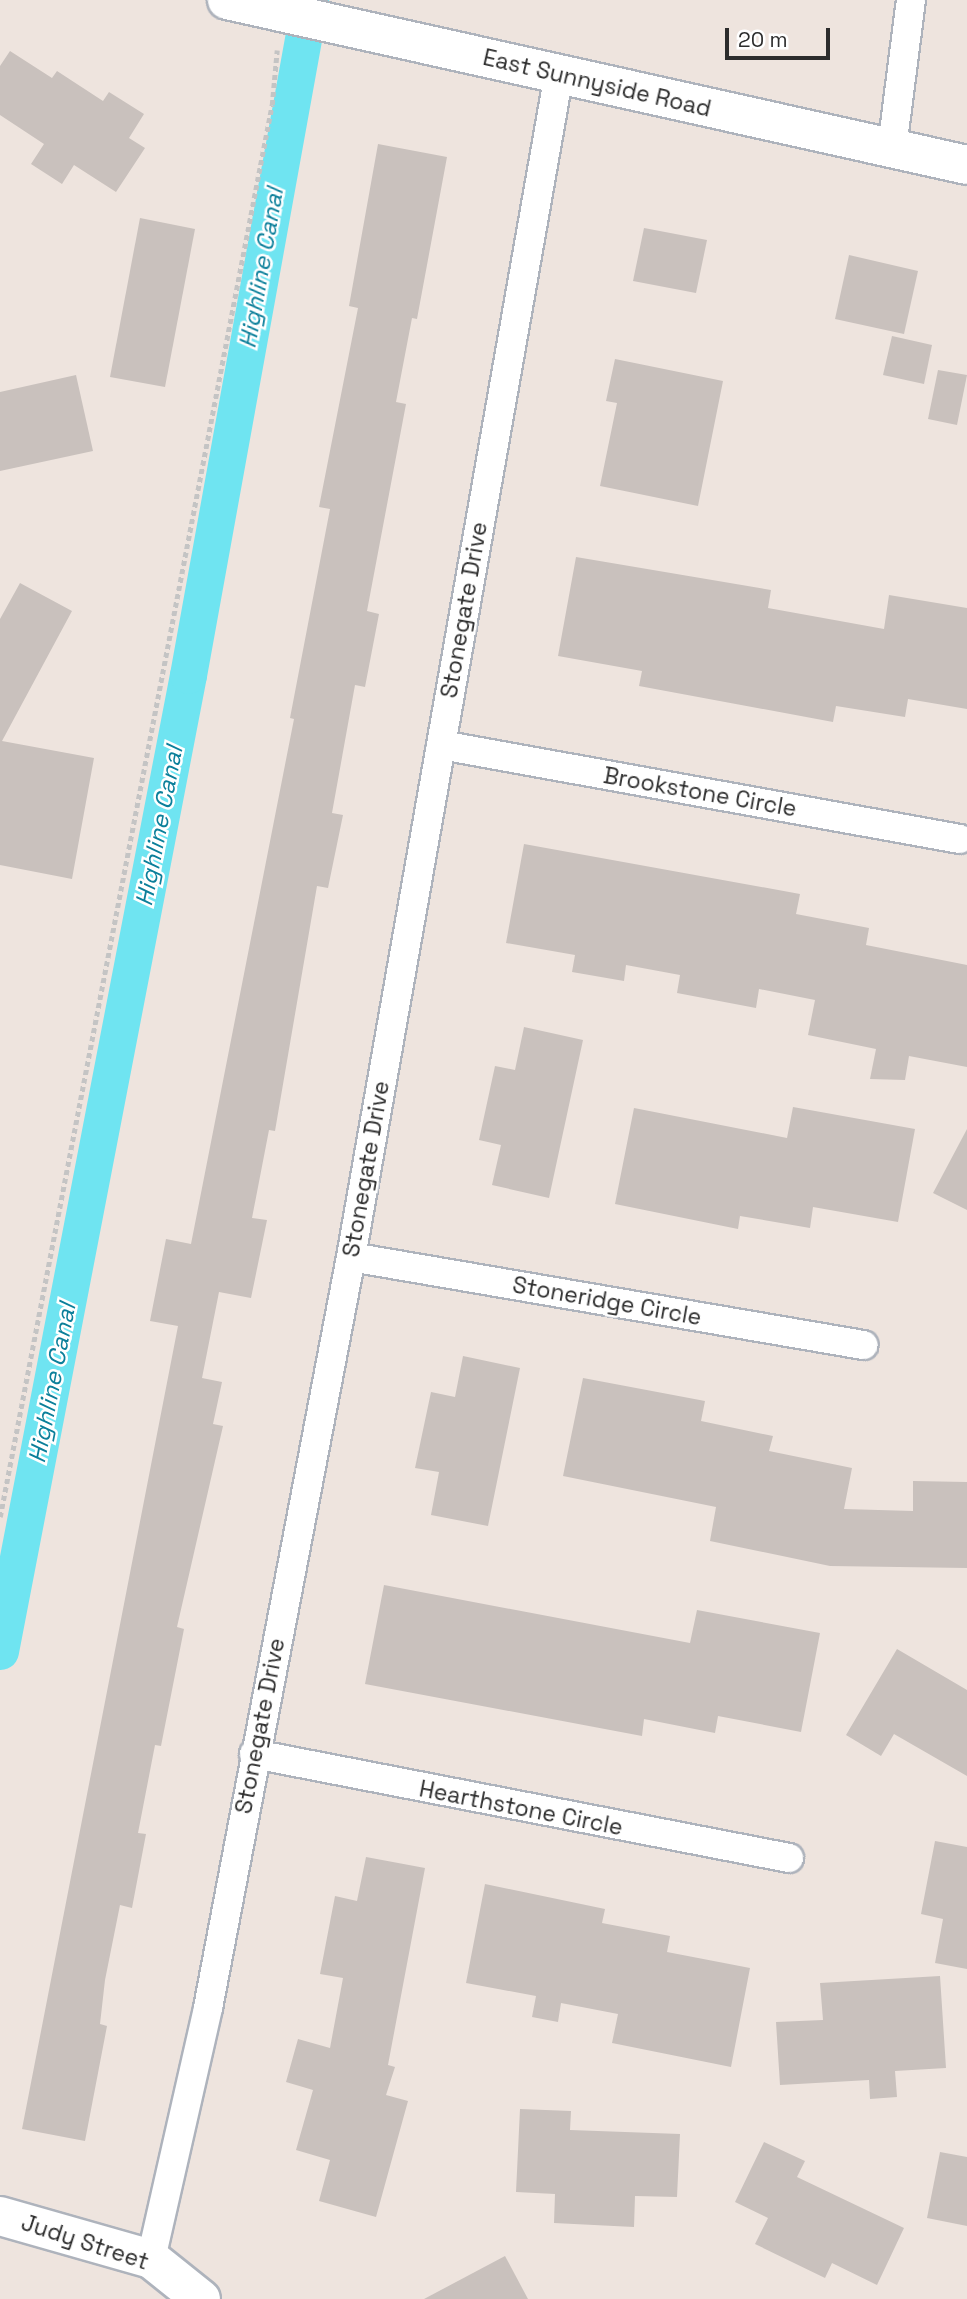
<!DOCTYPE html>
<style>
body{margin:0}
#map{position:relative;width:967px;height:2299px;overflow:hidden;background:#eee4de;font-family:"Space Grotesk",sans-serif}
div>[style]{position:absolute}
.canal>*{height:37px;margin:-18.5px;padding:0 18.5px;transform-origin:18.5px;border-radius:18.5px;background:#6fe4f1}
.building>*{inset:0;background:#c9c1bd}
.path>*{height:4.5px;margin-top:-2.25px;transform-origin:0;background:repeating-linear-gradient(90deg,#c4c4c4 0 5px,transparent 0 8.5px)}
.roads{filter:drop-shadow(2px 0 #aeb3bc) drop-shadow(-2px 0 #aeb3bc) drop-shadow(0 2px #aeb3bc) drop-shadow(0 -2px #aeb3bc)}
.street>*{height:28px;margin:-14px;padding:0 14px;transform-origin:14px;border-radius:14px;background:#fff}
.secondary>*{height:38px;margin:-19px;padding:0 19px;transform-origin:19px;border-radius:19px;background:#fff}
span{translate:-50% -50%;white-space:nowrap;text-align:center;line-height:1.15;-webkit-text-stroke:5px #fff;paint-order:stroke}
.street-label{font-size:23px;color:#2c2c2c}
.water-label{font-size:24px;color:#0b7f9a;font-style:italic}
.scale{position:absolute;left:725px;top:28px;width:105px;height:32px;box-sizing:border-box;border:4px solid #2c2c2c;border-top:0;padding-left:9px;font-size:21px;line-height:24px;white-space:nowrap;color:#2c2c2c;-webkit-text-stroke:5px #fff;paint-order:stroke}
</style>
<div id="map">
<div class="canal">
<i style="left:0;top:1651px;width:994px;rotate:-79.1deg"></i>
<i style="left:188px;top:675px;width:686px;rotate:-79.75deg"></i>
</div>
<div class="building">
<i style="clip-path:polygon(10px 51px,52px 78px,57px 71px,103px 101px,109px 92px,144px 114px,129px 138px,145px 148px,116px 192px,74px 165px,62px 184px,31px 164px,44px 144px,0 115px,0 66px)"></i>
<i style="clip-path:polygon(378px 144px,447px 157px,417px 319px,412px 318px,396px 402px,406px 404px,367px 611px,379px 614px,365px 687px,355px 685px,332px 813px,343px 815px,328px 888px,317px 886px,275px 1131px,269px 1130px,252px 1218px,267px 1220px,251px 1298px,219px 1292px,202px 1378px,222px 1382px,213px 1424px,223px 1426px,177px 1627px,184px 1629px,161px 1746px,155px 1745px,138px 1833px,146px 1834px,132px 1908px,120px 1905px,105px 1980px,100px 2024px,107px 2026px,85px 2141px,22px 2129px,178px 1326px,150px 1321px,166px 1239px,191px 1244px,294px 719px,290px 718px,330px 509px,319px 507px,358px 308px,349px 306px)"></i>
<i style="clip-path:polygon(140px 218px,195px 229px,165px 387px,110px 377px)"></i>
<i style="clip-path:polygon(644px 228px,707px 240px,696px 293px,633px 281px)"></i>
<i style="clip-path:polygon(849px 255px,918px 271px,904px 334px,835px 319px)"></i>
<i style="clip-path:polygon(892px 336px,932px 345px,924px 384px,883px 375px)"></i>
<i style="clip-path:polygon(615px 359px,723px 381px,698px 506px,600px 486px,617px 403px,606px 401px)"></i>
<i style="clip-path:polygon(938px 370px,967px 375px,957px 425px,928px 419px)"></i>
<i style="clip-path:polygon(76px 375px,93px 451px,0 471px,0 392px)"></i>
<i style="clip-path:polygon(576px 557px,771px 590px,768px 608px,884px 629px,889px 595px,967px 608px,967px 709px,908px 699px,905px 717px,836px 706px,833px 722px,639px 686px,642px 671px,558px 656px)"></i>
<i style="clip-path:polygon(20px 583px,72px 611px,2px 741px,94px 758px,72px 879px,0 865px,0 619px)"></i>
<i style="clip-path:polygon(524px 844px,800px 894px,796px 914px,869px 928px,866px 945px,967px 965px,967px 1067px,909px 1056px,905px 1080px,870px 1079px,876px 1049px,808px 1035px,815px 1000px,759px 989px,756px 1008px,677px 993px,680px 975px,626px 965px,624px 981px,572px 972px,575px 955px,506px 943px)"></i>
<i style="clip-path:polygon(524px 1027px,583px 1040px,549px 1198px,492px 1185px,501px 1145px,479px 1140px,495px 1066px,515px 1070px)"></i>
<i style="clip-path:polygon(793px 1107px,915px 1129px,898px 1222px,813px 1207px,810px 1228px,740px 1216px,738px 1229px,615px 1204px,634px 1108px,787px 1138px)"></i>
<i style="clip-path:polygon(967px 1129px,967px 1210px,933px 1193px)"></i>
<i style="clip-path:polygon(463px 1356px,520px 1368px,488px 1526px,431px 1515px,439px 1472px,415px 1468px,431px 1392px,455px 1397px)"></i>
<i style="clip-path:polygon(583px 1378px,705px 1401px,701px 1421px,773px 1436px,769px 1451px,852px 1468px,844px 1509px,913px 1511px,913px 1481px,967px 1482px,967px 1568px,830px 1566px,710px 1541px,716px 1507px,563px 1476px)"></i>
<i style="clip-path:polygon(384px 1585px,690px 1643px,697px 1610px,820px 1633px,801px 1732px,718px 1716px,715px 1733px,644px 1719px,642px 1736px,365px 1684px)"></i>
<i style="clip-path:polygon(897px 1649px,967px 1690px,967px 1776px,894px 1734px,881px 1756px,846px 1735px)"></i>
<i style="clip-path:polygon(935px 1841px,967px 1847px,967px 1969px,935px 1963px,943px 1919px,921px 1914px)"></i>
<i style="clip-path:polygon(366px 1857px,425px 1868px,388px 2065px,395px 2067px,386px 2095px,408px 2101px,376px 2217px,319px 2201px,330px 2160px,296px 2150px,313px 2090px,286px 2082px,298px 2039px,330px 2048px,343px 1978px,320px 1974px,335px 1896px,357px 1901px)"></i>
<i style="clip-path:polygon(485px 1884px,605px 1909px,602px 1923px,670px 1936px,667px 1952px,750px 1968px,731px 2067px,612px 2043px,618px 2014px,561px 2003px,558px 2022px,532px 2017px,536px 1996px,466px 1983px)"></i>
<i style="clip-path:polygon(940px 1976px,946px 2068px,895px 2071px,897px 2097px,870px 2099px,869px 2080px,780px 2085px,776px 2022px,823px 2020px,820px 1983px)"></i>
<i style="clip-path:polygon(520px 2109px,571px 2111px,570px 2130px,680px 2134px,677px 2197px,635px 2196px,634px 2227px,554px 2223px,555px 2194px,516px 2192px)"></i>
<i style="clip-path:polygon(764px 2142px,805px 2161px,797px 2177px,904px 2228px,877px 2285px,832px 2263px,825px 2278px,755px 2244px,768px 2218px,735px 2202px)"></i>
<i style="clip-path:polygon(940px 2152px,967px 2157px,967px 2226px,927px 2218px)"></i>
<i style="clip-path:polygon(505px 2256px,528px 2299px,424px 2299px)"></i>
</div>
<div class="path">
<i style="left:0;top:1517px;width:1438px;rotate:-79.1deg"></i>
<i style="left:272px;top:105px;width:55px;rotate:-84.8deg"></i>
</div>
<div class="roads">
<div class="street">
<i style="left:892px;top:148px;width:149px;rotate:-82.7deg"></i>
<i style="left:441px;top:745px;width:527px;rotate:10.27deg"></i>
<i style="left:351px;top:1257px;width:520px;rotate:9.75deg"></i>
<i style="left:254px;top:1754px;width:545px;rotate:11deg"></i>
<i style="left:151px;top:2259px;width:257px;rotate:-77.2deg"></i>
<i style="left:208px;top:2008px;width:764px;rotate:-79.22deg"></i>
<i style="left:351px;top:1257px;width:1201px;rotate:-80.03deg"></i>
</div>
<div class="secondary">
<i style="left:227px;top:0;width:758px;rotate:12.57deg"></i>
<i style="left:0;top:2216px;width:157px;rotate:15.9deg"></i>
<i style="left:151px;top:2259px;width:64px;rotate:38.7deg"></i>
</div>
</div>
<div class="street-label">
<span style="left:597px;top:83px;rotate:13deg">East Sunnyside Road</span>
<span style="left:464px;top:610px;rotate:-80deg">Stonegate Drive</span>
<span style="left:700px;top:792px;rotate:10deg">Brookstone Circle</span>
<span style="left:366px;top:1169px;rotate:-80deg">Stonegate Drive</span>
<span style="left:607px;top:1301px;rotate:10deg">Stoneridge Circle</span>
<span style="left:260px;top:1726px;rotate:-79deg">Stonegate Drive</span>
<span style="left:521px;top:1808px;rotate:11deg">Hearthstone Circle</span>
<span style="left:85px;top:2242px;rotate:18deg">Judy Street</span>
</div>
<div class="water-label">
<span style="left:261px;top:268px;rotate:-80deg">Highline Canal</span>
<span style="left:159px;top:826px;rotate:-79deg">Highline Canal</span>
<span style="left:52px;top:1383px;rotate:-79deg">Highline Canal</span>
</div>
<div class="scale">20 m</div>
</div>
